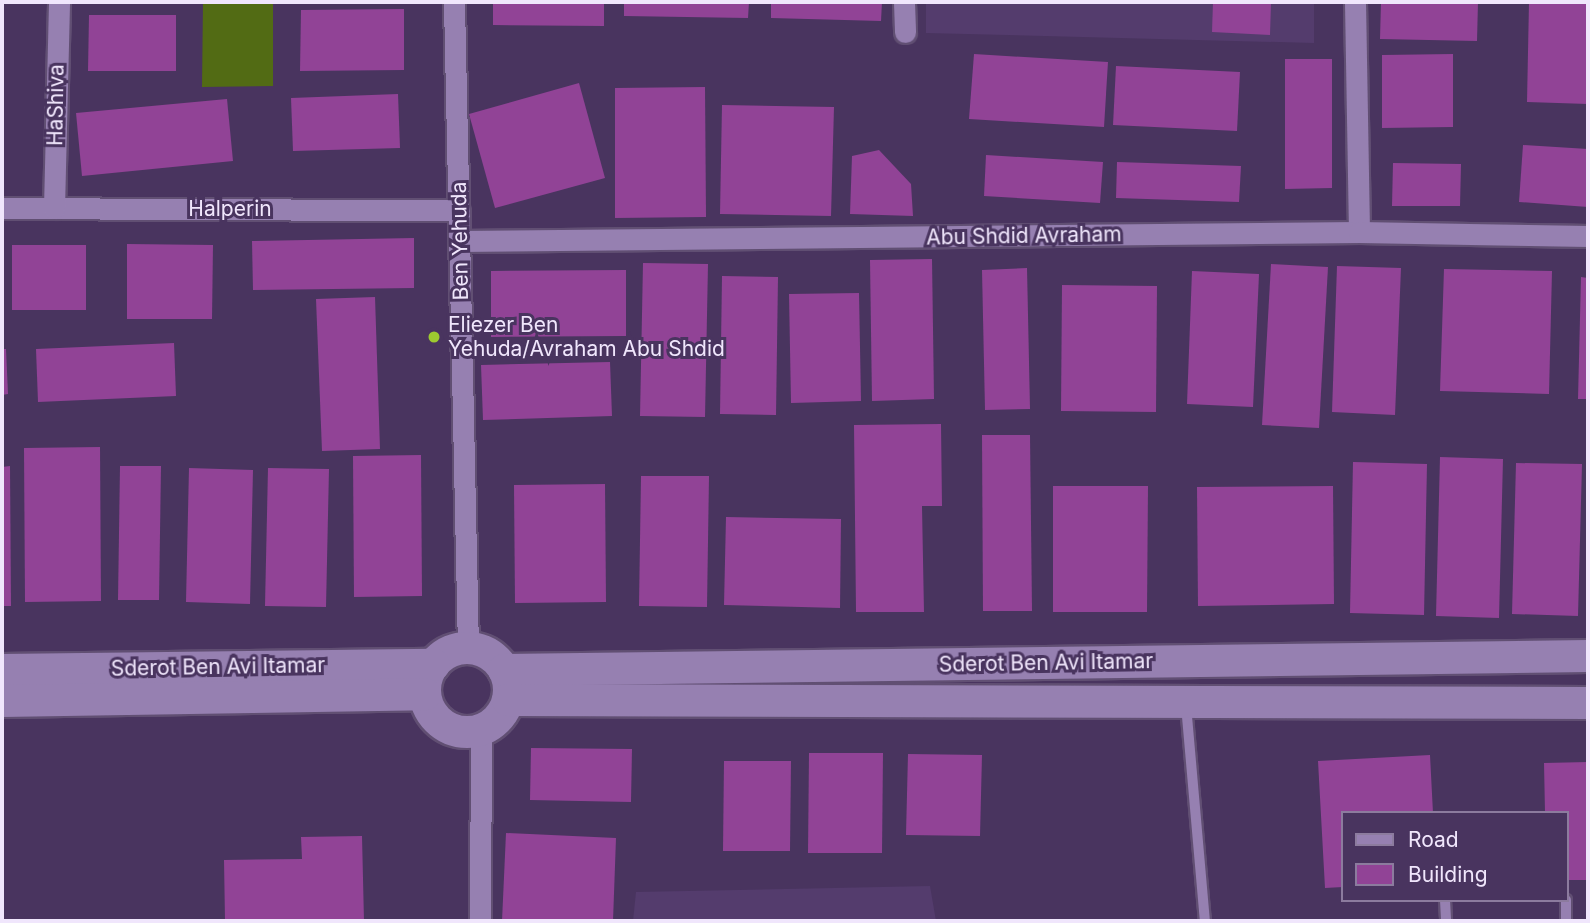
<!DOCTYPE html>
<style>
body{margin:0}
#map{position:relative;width:1590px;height:923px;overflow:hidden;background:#49345f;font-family:Inter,sans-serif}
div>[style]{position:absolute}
.built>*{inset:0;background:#543c6d}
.green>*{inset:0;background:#526b14}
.building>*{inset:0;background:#914396}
.roads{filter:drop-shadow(2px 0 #614f73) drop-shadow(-2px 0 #614f73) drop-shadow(0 2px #614f73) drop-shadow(0 -2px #614f73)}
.lane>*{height:10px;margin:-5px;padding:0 5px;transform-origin:5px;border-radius:5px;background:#9680b1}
.street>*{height:21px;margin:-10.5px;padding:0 10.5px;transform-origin:10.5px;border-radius:10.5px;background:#9680b1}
.secondary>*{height:32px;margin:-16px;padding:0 16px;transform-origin:16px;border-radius:16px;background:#9680b1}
.secondary>.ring{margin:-16px;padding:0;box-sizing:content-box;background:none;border:32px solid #9680b1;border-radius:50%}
.dots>*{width:19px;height:19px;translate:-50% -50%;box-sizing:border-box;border:4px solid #49345f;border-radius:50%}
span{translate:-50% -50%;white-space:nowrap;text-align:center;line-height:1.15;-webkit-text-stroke:6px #49345f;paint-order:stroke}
.street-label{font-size:21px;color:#f0e6fc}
.poi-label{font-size:21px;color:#f0e6fc}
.left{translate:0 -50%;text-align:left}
.frame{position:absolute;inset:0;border:4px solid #f0e6fc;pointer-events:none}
.legend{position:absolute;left:1341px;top:811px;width:228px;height:91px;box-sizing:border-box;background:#49345f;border:2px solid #8c7b9e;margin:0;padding:9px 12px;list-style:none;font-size:21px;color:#f0e6fc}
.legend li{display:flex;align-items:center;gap:14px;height:35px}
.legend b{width:35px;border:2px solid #8c7b9e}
</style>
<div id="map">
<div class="built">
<i style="clip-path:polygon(926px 2px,1314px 2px,1314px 43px,926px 33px)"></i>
<i style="clip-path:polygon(930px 886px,936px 921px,633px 921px,636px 892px)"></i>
</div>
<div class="green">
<i style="clip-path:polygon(203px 2px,273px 2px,273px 86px,202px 87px)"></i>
</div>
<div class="building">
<i style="clip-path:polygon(493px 2px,604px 2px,604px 26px,493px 25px)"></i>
<i style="clip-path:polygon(624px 2px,749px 2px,748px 18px,624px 16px)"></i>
<i style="clip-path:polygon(771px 2px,882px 2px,881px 21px,771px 18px)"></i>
<i style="clip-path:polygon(1213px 2px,1271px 2px,1270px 35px,1212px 32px)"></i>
<i style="clip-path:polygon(1381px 2px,1478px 2px,1477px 41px,1380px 39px)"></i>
<i style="clip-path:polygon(1529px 2px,1588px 2px,1588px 104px,1527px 102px)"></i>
<i style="clip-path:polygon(404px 9px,404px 70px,300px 71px,301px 10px)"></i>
<i style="clip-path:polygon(89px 15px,176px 15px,176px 71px,88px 71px)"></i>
<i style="clip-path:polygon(974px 54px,1108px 62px,1104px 127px,969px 119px)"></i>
<i style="clip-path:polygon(1453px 54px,1453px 127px,1382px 128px,1382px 55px)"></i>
<i style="clip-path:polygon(1285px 59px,1332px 59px,1332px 188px,1285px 189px)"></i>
<i style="clip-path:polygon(1116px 66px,1240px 72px,1237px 131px,1113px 125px)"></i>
<i style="clip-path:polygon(579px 83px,605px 178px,495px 208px,469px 114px)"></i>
<i style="clip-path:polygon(705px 87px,706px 217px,615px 218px,615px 88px)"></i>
<i style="clip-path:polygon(398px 94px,400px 148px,293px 151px,291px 98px)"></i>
<i style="clip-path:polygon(227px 99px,233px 161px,82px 176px,76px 113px)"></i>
<i style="clip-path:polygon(722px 105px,834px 107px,831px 216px,720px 214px)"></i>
<i style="clip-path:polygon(1523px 145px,1588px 149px,1588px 207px,1519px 202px)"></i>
<i style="clip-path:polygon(879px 150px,911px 184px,913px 216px,850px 214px,852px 156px)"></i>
<i style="clip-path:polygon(986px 155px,1103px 162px,1100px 203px,984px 196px)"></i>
<i style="clip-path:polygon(1117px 162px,1241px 166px,1239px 202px,1116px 198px)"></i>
<i style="clip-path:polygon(1393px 163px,1461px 164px,1460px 206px,1392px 206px)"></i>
<i style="clip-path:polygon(414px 238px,414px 288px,253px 290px,252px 241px)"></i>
<i style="clip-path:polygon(127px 244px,213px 245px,212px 319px,127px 319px)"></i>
<i style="clip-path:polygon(12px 245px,86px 245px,86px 310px,12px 310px)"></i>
<i style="clip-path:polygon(932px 259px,934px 399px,872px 401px,870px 260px)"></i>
<i style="clip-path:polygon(643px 263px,708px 264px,705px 417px,640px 416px)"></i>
<i style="clip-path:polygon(1271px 264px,1328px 267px,1319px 428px,1262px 425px)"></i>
<i style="clip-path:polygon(1337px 266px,1401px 268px,1395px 415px,1332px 412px)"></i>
<i style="clip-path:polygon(1027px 268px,1030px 409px,985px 410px,982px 270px)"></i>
<i style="clip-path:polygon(1444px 269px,1552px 271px,1549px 394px,1440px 391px)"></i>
<i style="clip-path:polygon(626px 270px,626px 336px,491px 337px,491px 271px)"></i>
<i style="clip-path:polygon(1192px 271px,1259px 274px,1253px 407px,1187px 404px)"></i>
<i style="clip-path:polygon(722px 276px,778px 277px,776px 415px,720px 414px)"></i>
<i style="clip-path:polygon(1581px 277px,1588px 278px,1588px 399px,1578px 399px)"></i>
<i style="clip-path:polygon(1062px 285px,1157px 286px,1156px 412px,1061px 411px)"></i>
<i style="clip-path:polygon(859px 293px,861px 401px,791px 403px,789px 294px)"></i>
<i style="clip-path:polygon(375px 297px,380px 449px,322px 451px,316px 299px)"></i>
<i style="clip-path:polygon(174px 343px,176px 396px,38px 402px,36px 349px)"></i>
<i style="clip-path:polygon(2px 349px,6px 349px,8px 394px,2px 395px)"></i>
<i style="clip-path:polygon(610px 362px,612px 416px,483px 420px,481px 365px)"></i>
<i style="clip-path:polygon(941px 424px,942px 506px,922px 506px,924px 612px,856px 612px,854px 425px)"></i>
<i style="clip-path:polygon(982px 435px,1030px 435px,1032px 611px,983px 611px)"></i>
<i style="clip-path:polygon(100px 447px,101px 601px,25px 602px,24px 448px)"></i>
<i style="clip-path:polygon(421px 455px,422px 596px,354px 597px,353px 456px)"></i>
<i style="clip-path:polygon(1440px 457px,1503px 459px,1499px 618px,1436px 616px)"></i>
<i style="clip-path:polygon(1353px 462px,1427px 464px,1424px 615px,1350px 613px)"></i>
<i style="clip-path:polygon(1516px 463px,1582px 464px,1578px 616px,1512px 614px)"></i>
<i style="clip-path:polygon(10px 466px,11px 606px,2px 606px,2px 467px)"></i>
<i style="clip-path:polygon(120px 466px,161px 466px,159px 600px,118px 600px)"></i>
<i style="clip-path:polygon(189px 468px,253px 470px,250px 604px,186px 602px)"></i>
<i style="clip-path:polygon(268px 468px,329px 469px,326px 607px,265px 606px)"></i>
<i style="clip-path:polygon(641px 476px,709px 476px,707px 607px,639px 606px)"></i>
<i style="clip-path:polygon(605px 484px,606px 602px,515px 603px,514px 485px)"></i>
<i style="clip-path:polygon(1053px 486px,1148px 486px,1147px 612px,1053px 612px)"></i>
<i style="clip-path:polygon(1333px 486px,1334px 604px,1198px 606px,1197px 487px)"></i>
<i style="clip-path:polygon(726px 517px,841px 519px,840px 608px,724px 605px)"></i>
<i style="clip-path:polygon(531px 748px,632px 749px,631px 802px,530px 800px)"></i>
<i style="clip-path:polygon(809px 753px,883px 753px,882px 853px,808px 853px)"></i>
<i style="clip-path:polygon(908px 754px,982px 755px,980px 836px,906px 835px)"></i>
<i style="clip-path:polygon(1430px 755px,1433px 813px,1343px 813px,1343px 887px,1325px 888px,1318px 761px)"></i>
<i style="clip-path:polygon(724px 761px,791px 761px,790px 851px,723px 851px)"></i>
<i style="clip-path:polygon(1588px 762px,1588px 880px,1567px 880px,1567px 813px,1545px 813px,1544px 763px)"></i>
<i style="clip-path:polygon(506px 833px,616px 838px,613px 921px,502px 921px)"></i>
<i style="clip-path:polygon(362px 836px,364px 921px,225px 921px,224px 860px,302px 859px,301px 837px)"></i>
</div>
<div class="roads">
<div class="lane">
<i style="left:1186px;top:705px;width:217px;rotate:85deg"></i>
<i style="left:1445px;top:900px;width:21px;rotate:87deg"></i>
<i style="left:1566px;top:900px;width:21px;rotate:90deg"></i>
</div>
<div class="street">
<i style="left:454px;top:2px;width:647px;rotate:88.76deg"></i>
<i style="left:904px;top:2px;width:30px;rotate:88deg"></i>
<i style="left:1355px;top:2px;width:230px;rotate:89deg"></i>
<i style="left:2px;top:208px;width:457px;rotate:0.3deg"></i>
<i style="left:54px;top:208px;width:206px;rotate:-88.6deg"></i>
<i style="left:460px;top:241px;width:899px;rotate:-0.57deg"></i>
<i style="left:1359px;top:232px;width:229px;rotate:1deg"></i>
<i style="left:480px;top:921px;width:190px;rotate:-89.7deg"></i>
</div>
<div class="secondary">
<i class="ring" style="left:425px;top:648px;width:52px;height:52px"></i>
<i style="left:2px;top:670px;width:432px;rotate:-0.7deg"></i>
<i style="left:504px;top:670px;width:1084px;rotate:-0.74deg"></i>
<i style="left:508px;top:700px;width:1080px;rotate:0.16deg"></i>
<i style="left:2px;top:701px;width:423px;rotate:-0.9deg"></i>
</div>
</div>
<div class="dots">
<i style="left:434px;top:337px;background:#9dca30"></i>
</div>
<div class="street-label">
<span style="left:56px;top:105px;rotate:-89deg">HaShiva</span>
<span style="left:230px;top:209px">Halperin</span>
<span style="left:1024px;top:236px;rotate:-1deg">Abu Shdid Avraham</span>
<span style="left:460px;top:241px;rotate:-91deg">Ben Yehuda</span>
<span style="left:1046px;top:663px;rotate:-1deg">Sderot Ben Avi Itamar</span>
<span style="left:218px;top:667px;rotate:-1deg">Sderot Ben Avi Itamar</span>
</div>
<div class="poi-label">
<span class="left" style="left:448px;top:337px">Eliezer Ben<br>Yehuda/Avraham Abu Shdid</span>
</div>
<div class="frame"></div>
<ul class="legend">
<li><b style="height:9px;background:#9680b1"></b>Road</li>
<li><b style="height:19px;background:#914396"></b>Building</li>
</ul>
</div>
